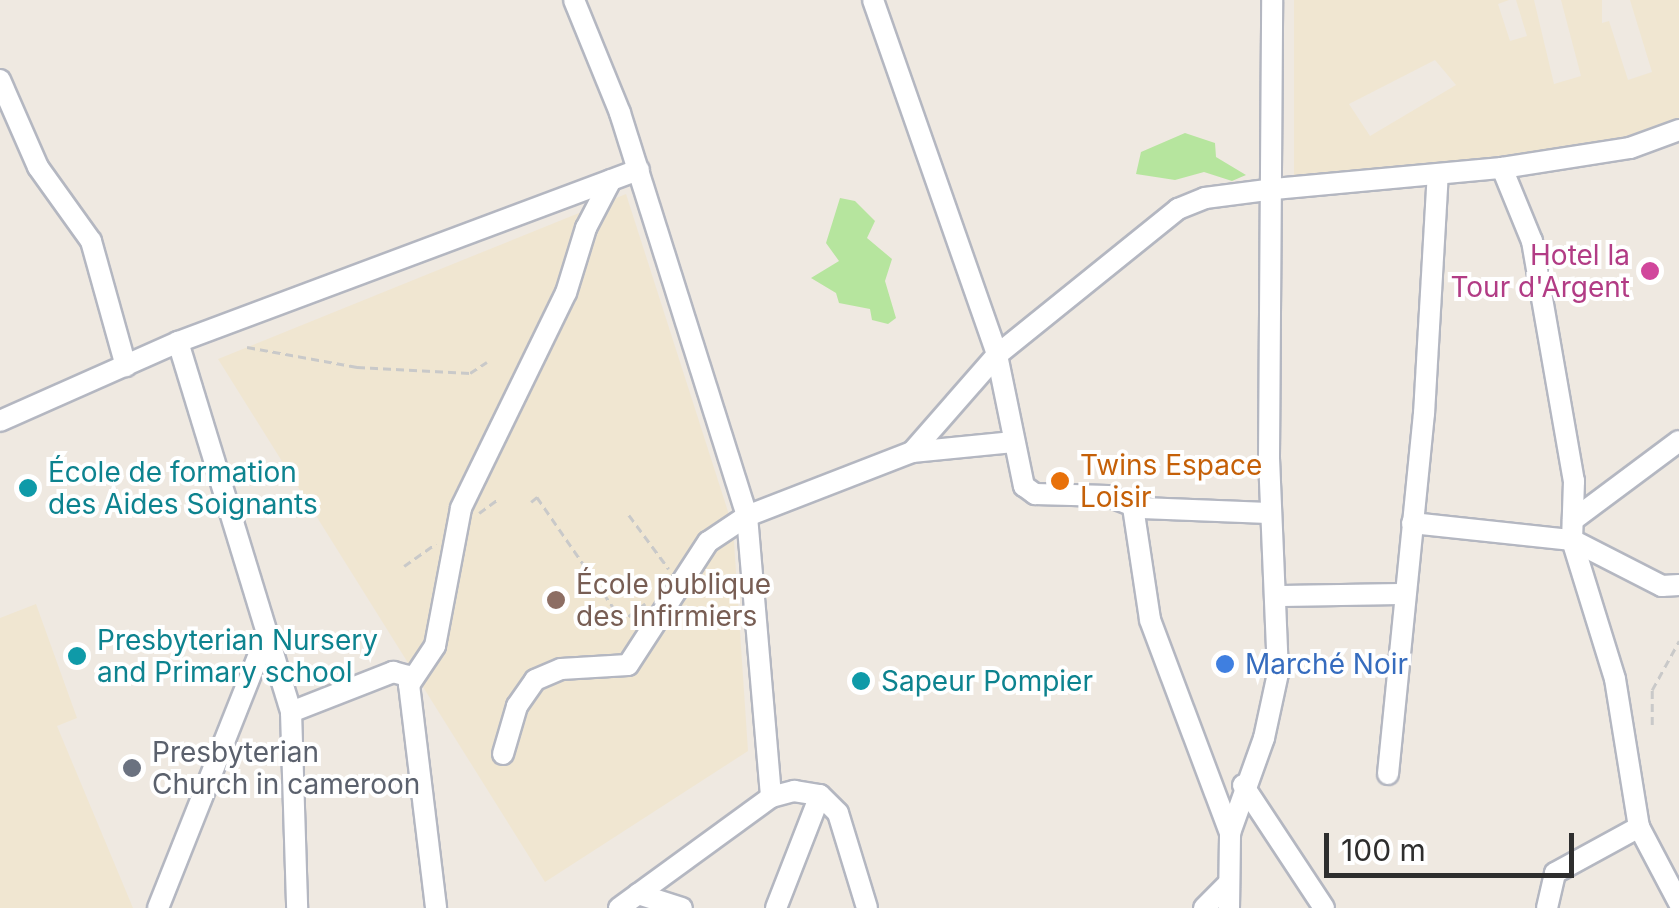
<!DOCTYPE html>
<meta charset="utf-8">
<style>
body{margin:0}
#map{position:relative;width:1679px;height:908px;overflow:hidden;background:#efe9e1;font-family:Inter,sans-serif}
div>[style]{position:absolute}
.education>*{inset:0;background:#f0e6d1}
.green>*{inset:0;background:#b6e59e}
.path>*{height:2.5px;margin-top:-1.25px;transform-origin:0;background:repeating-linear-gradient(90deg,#c9c9c9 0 8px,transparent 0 13px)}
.roads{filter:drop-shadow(2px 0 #b4b7c1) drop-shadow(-2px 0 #b4b7c1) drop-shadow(0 2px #b4b7c1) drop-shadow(0 -2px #b4b7c1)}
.minor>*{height:20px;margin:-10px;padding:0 10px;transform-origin:10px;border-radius:10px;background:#fff}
.dots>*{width:28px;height:28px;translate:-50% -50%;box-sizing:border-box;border:5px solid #fff;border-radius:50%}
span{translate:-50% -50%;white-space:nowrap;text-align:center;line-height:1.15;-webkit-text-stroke:8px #fff;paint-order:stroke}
.hotel-label{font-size:28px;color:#b23c85}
.right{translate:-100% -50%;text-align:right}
.food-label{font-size:28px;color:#c56008}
.left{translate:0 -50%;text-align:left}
.culture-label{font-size:28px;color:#0d838f}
.education-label{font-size:28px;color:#785e54}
.shop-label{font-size:28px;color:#366cbe}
.worship-label{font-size:28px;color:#5b616d}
.scale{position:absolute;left:1324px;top:833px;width:250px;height:45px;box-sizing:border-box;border:5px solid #2e2e2e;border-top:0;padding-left:12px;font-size:30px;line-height:35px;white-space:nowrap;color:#2e2e2e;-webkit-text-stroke:8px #fff;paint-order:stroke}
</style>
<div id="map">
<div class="education">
<i style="clip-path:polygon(evenodd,1294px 0,1509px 0,1498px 4px,1510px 41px,1527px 36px,1516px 0,1534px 0,1554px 84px,1581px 76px,1561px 0,1602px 0,1602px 23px,1609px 21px,1628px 80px,1652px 72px,1630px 0,1679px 0,1679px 123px,1626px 144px,1294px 179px,1294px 0,1435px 60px,1456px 85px,1370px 136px,1349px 104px,1435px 60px)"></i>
<i style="clip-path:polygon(626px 194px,733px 527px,748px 751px,545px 882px,218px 359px)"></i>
<i style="clip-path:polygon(36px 604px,77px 718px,57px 726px,133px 908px,0 908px,0 618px)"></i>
</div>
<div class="green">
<i style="clip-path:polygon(1185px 133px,1215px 143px,1216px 157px,1246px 175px,1232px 181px,1204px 172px,1175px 180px,1136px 174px,1141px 152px)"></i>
<i style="clip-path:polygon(840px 198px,855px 201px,875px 221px,867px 238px,892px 259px,885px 281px,896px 318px,888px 324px,872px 320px,870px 309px,839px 303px,836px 293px,811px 278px,839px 261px,826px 243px)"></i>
</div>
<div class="path">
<i style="left:247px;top:347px;width:112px;rotate:10.3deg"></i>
<i style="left:357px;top:367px;width:113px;rotate:3deg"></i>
<i style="left:470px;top:373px;width:20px;rotate:-33deg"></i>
<i style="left:531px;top:502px;width:8px;rotate:-40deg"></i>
<i style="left:537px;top:497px;width:151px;rotate:55.3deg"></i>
<i style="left:479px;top:513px;width:22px;rotate:-36deg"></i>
<i style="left:629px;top:515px;width:67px;rotate:53.5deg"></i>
<i style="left:404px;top:566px;width:39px;rotate:-35deg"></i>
<i style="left:618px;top:624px;width:34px;rotate:-37deg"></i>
<i style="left:1652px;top:725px;width:35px;rotate:-90deg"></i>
<i style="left:1652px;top:690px;width:56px;rotate:-61.1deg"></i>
</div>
<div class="roads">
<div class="minor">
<i style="left:574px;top:0;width:122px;rotate:67.8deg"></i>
<i style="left:620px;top:113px;width:423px;rotate:72.5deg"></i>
<i style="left:747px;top:516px;width:282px;rotate:85.1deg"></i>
<i style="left:873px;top:0;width:376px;rotate:70.7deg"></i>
<i style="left:997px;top:355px;width:134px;rotate:78.4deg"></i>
<i style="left:1024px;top:486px;width:14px;rotate:36deg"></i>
<i style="left:1035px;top:494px;width:73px;rotate:1.6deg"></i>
<i style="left:1108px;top:496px;width:33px;rotate:21deg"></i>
<i style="left:1139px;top:508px;width:132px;rotate:2.2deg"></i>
<i style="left:0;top:80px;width:95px;rotate:66.4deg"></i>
<i style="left:38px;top:167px;width:91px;rotate:54.4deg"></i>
<i style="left:91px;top:241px;width:130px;rotate:74.4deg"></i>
<i style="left:1502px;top:168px;width:79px;rotate:67.7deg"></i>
<i style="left:1532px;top:241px;width:244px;rotate:80.1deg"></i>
<i style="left:1574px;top:481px;width:59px;rotate:91.9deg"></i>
<i style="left:1572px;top:540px;width:145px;rotate:72.8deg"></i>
<i style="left:1615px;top:679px;width:150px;rotate:80.8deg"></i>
<i style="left:1639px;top:827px;width:86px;rotate:62.2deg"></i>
<i style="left:178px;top:342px;width:387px;rotate:73deg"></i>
<i style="left:291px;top:712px;width:196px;rotate:88.2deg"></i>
<i style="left:0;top:421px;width:195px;rotate:-23.9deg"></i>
<i style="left:178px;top:342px;width:492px;rotate:-20.5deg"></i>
<i style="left:912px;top:452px;width:102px;rotate:-5.6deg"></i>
<i style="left:1133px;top:507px;width:114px;rotate:81.4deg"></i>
<i style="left:1150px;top:620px;width:228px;rotate:69.4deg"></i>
<i style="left:1573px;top:520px;width:132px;rotate:-36.7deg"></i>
<i style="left:1412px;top:523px;width:161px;rotate:6.1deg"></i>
<i style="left:1572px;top:540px;width:101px;rotate:27.1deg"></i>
<i style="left:1662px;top:586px;width:17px;rotate:-3deg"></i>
<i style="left:1277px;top:596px;width:128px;rotate:-0.9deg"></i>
<i style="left:409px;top:685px;width:47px;rotate:-56.3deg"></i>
<i style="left:435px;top:646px;width:140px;rotate:-79.3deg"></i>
<i style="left:461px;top:508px;width:239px;rotate:-64deg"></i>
<i style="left:566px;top:293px;width:68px;rotate:-72.9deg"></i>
<i style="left:586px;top:228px;width:54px;rotate:-62.5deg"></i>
<i style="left:291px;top:712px;width:110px;rotate:-21.4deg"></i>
<i style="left:393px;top:672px;width:16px;rotate:15deg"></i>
<i style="left:408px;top:676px;width:234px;rotate:83.1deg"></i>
<i style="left:503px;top:754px;width:50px;rotate:-73.7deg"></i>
<i style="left:517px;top:706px;width:32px;rotate:-55deg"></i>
<i style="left:535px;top:680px;width:28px;rotate:-23deg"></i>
<i style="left:561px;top:669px;width:67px;rotate:-3.4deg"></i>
<i style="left:628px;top:665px;width:147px;rotate:-57deg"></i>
<i style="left:708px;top:542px;width:47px;rotate:-33.7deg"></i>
<i style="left:747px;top:516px;width:177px;rotate:-21.2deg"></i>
<i style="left:912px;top:452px;width:129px;rotate:-48.8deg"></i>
<i style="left:997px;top:355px;width:233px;rotate:-38.9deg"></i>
<i style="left:1178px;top:209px;width:29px;rotate:-22deg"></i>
<i style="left:1205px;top:198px;width:70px;rotate:-7.4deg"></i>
<i style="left:1274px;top:189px;width:229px;rotate:-5.3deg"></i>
<i style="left:1502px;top:168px;width:130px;rotate:-8.9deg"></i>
<i style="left:1630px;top:148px;width:52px;rotate:-20.2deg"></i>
<i style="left:1388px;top:774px;width:362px;rotate:-84.3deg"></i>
<i style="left:1424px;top:414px;width:240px;rotate:-86.7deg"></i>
<i style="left:1243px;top:785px;width:147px;rotate:56.6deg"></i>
<i style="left:638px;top:894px;width:46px;rotate:17.7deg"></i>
<i style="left:158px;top:908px;width:292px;rotate:-68.3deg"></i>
<i style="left:619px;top:908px;width:188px;rotate:-36.1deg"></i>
<i style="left:771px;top:797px;width:24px;rotate:-15deg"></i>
<i style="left:794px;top:791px;width:26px;rotate:9deg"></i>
<i style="left:820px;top:795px;width:25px;rotate:45deg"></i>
<i style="left:838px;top:813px;width:99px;rotate:73deg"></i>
<i style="left:776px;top:908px;width:121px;rotate:-68.7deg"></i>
<i style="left:1204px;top:908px;width:33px;rotate:-45deg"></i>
<i style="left:1229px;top:908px;width:75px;rotate:-89.2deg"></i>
<i style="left:1230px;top:833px;width:101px;rotate:-70.3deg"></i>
<i style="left:1264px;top:738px;width:66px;rotate:-77.8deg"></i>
<i style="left:1278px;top:673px;width:216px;rotate:-92.4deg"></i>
<i style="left:1269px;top:457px;width:457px;rotate:-89.6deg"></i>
<i style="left:1547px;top:908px;width:36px;rotate:-77deg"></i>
<i style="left:1555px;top:873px;width:96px;rotate:-28.7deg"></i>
</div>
</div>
<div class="dots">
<i style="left:1650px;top:271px;background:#d1479c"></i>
<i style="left:1060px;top:481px;background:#e8710a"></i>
<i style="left:28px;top:488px;background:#0f9aa8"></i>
<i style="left:556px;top:600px;background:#8d6e63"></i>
<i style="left:77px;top:656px;background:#0f9aa8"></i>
<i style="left:1225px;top:664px;background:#3f7fe0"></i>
<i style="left:861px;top:681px;background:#0f9aa8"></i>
<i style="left:132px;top:768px;background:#6b7280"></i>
</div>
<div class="hotel-label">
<span class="right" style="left:1630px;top:271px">Hotel la<br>Tour d'Argent</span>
</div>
<div class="food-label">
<span class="left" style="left:1080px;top:481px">Twins Espace<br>Loisir</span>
</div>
<div class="culture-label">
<span class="left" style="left:48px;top:488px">École de formation<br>des Aides Soignants</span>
<span class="left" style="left:97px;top:656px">Presbyterian Nursery<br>and Primary school</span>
<span class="left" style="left:881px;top:681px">Sapeur Pompier</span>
</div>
<div class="education-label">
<span class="left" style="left:576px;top:600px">École publique<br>des Infirmiers</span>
</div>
<div class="shop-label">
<span class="left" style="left:1245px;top:664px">Marché Noir</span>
</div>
<div class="worship-label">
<span class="left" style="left:152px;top:768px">Presbyterian<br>Church in cameroon</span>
</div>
<div class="scale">100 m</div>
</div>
